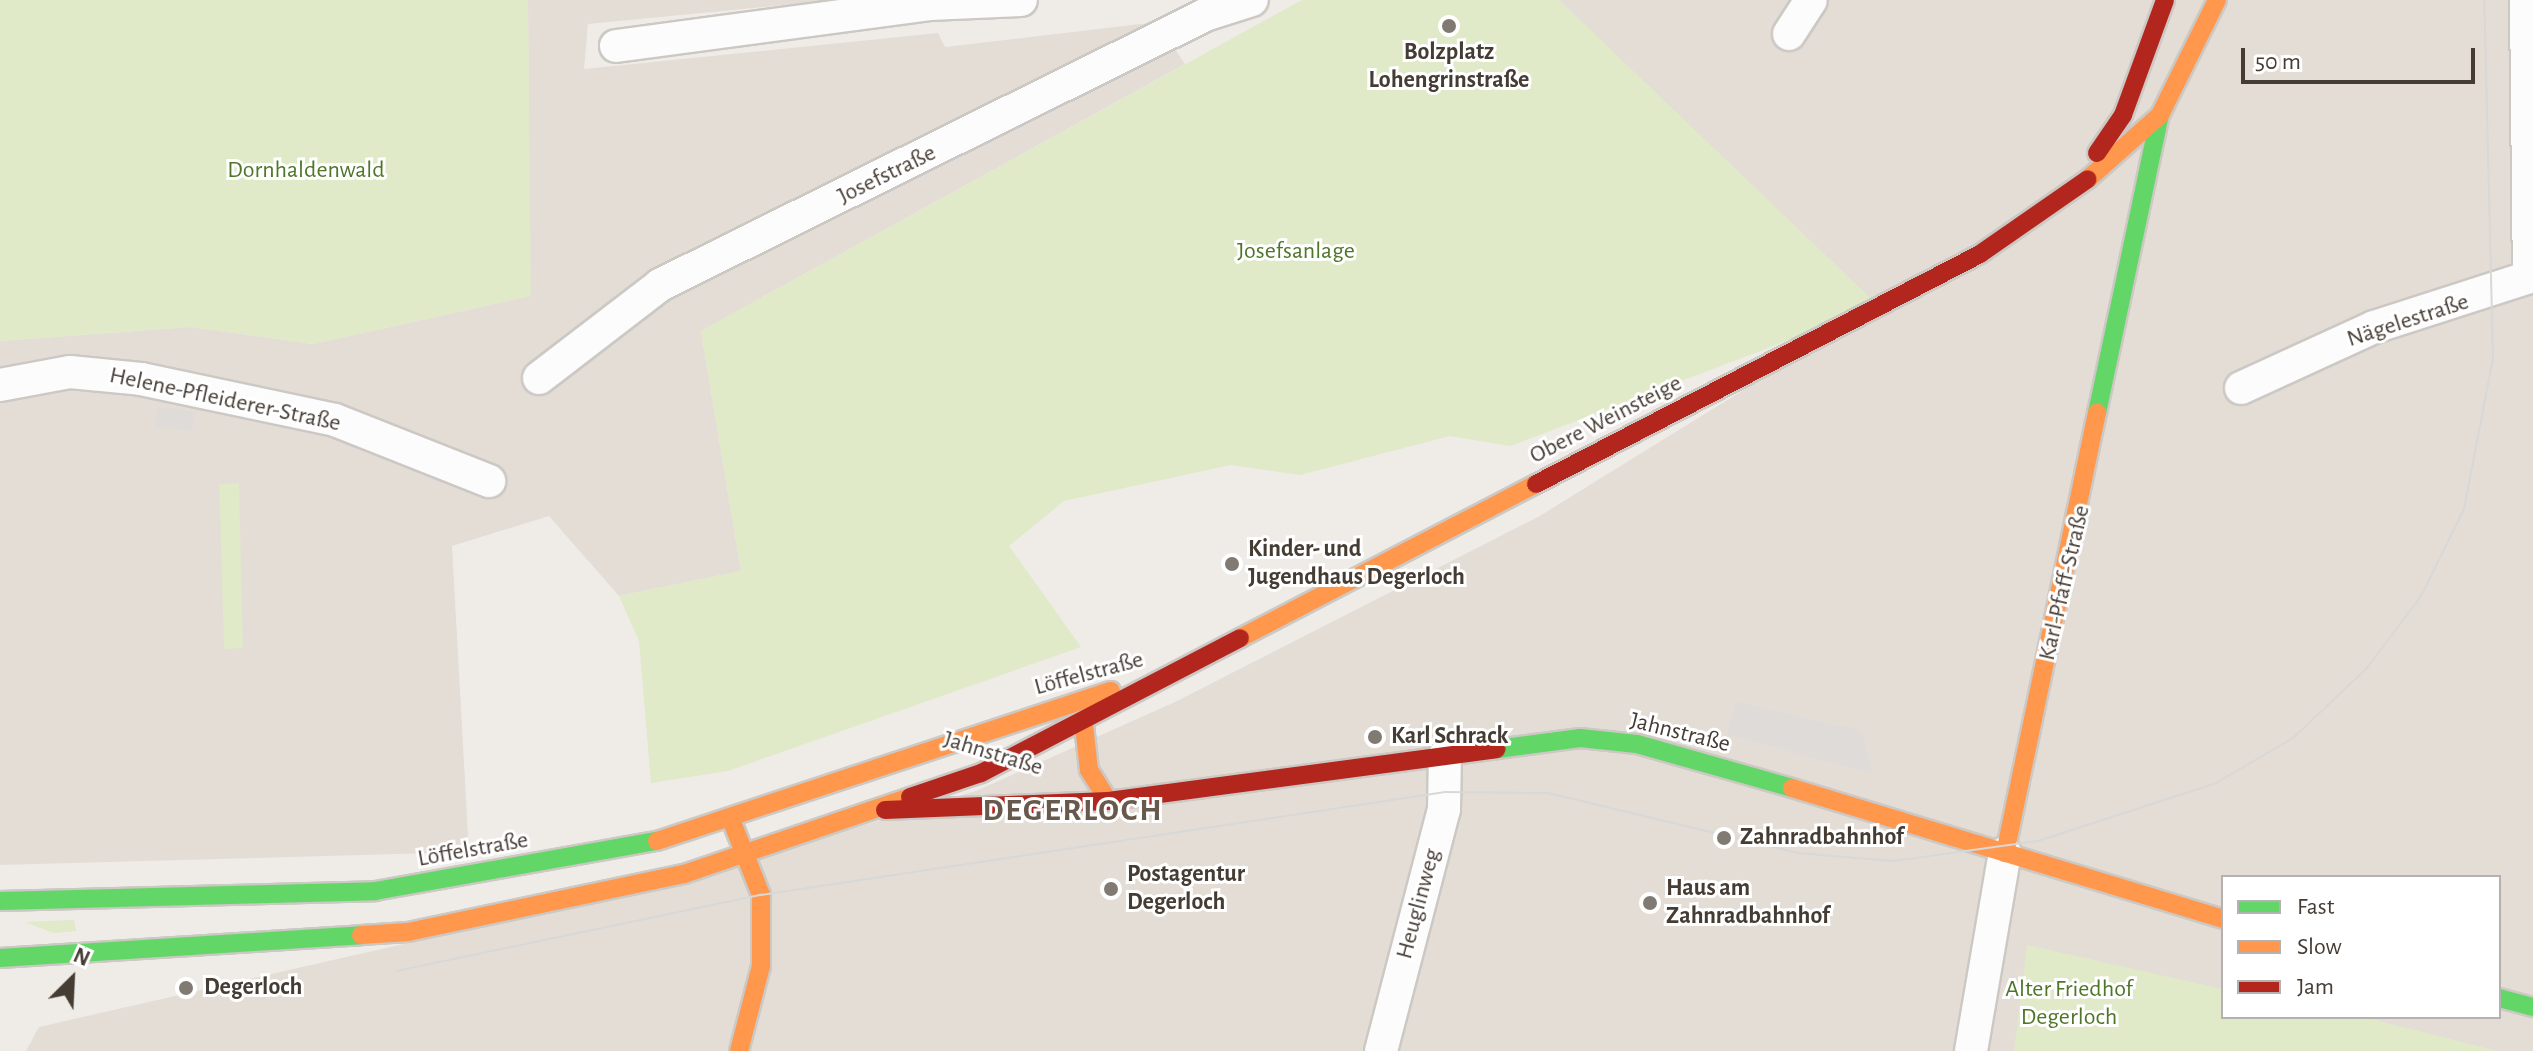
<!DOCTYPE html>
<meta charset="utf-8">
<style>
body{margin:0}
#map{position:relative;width:2533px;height:1051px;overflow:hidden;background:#efece8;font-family:"Alegreya Sans",sans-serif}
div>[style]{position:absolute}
.residential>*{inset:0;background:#e3ddd5}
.green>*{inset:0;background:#e0e9c8}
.parking>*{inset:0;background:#dedbd8}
.roads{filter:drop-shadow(2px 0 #ccc8c4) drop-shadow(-2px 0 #ccc8c4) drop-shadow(0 2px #ccc8c4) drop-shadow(0 -2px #ccc8c4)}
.street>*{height:32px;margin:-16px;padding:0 16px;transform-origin:16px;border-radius:16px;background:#fdfcfc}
.fast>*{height:18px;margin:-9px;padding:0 9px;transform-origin:9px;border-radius:9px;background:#63d668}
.slow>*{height:18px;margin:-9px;padding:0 9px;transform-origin:9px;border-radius:9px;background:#ff974d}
.jam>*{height:18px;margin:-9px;padding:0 9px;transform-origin:9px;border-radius:9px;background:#b3261e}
.tram>*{height:2px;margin:-1px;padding:0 1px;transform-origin:1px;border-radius:1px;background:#d8d8d7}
.dots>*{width:22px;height:22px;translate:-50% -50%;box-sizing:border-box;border:4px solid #fff;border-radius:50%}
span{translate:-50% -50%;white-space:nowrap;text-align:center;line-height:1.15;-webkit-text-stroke:6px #fff;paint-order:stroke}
.poi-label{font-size:24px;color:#453c34;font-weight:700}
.left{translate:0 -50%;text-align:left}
.park-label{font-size:24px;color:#4f7628}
.street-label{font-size:24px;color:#453c34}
.district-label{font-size:32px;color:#67594b;font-weight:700;letter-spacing:2px}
.legend{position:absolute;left:2221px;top:875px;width:280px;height:144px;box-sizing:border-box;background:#fff;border:2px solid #b5b1ae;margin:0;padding:10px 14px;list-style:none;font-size:24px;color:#453c34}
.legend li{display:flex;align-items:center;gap:16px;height:40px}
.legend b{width:40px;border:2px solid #b5b1ae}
.north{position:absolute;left:32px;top:939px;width:80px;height:80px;-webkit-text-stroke:6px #fff;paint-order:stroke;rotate:24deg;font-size:22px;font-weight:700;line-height:32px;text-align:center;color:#453c34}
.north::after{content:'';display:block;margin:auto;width:28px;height:36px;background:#453c34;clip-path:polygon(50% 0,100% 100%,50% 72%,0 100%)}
.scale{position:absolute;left:2241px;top:48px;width:234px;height:36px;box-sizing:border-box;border:4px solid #453c34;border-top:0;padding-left:10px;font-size:24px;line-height:28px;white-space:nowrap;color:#453c34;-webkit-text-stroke:6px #fff;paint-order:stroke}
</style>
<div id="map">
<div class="residential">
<i style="clip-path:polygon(528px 0,836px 0,588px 24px,584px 69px,938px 33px,945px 47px,1157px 22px,1185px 64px,701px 331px,741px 571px,619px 596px,549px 516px,452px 546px,469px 852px,0 865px,0 341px,190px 327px,313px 344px,530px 296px)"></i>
<i style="clip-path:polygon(evenodd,1559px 0,2533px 0,2533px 1051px,26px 1051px,39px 1027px,684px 880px,976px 791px,1175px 702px,1538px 517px,1878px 307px,1559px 0,2223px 877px,2499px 877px,2499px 1017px,2223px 1017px,2223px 877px)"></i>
</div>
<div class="green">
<i style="clip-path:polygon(0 0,528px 0,531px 296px,313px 344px,190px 327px,0 341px)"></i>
<i style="clip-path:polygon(1302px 0,1559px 0,1879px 306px,1510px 446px,1450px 436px,1300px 475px,1231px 465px,1064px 501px,1009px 546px,1081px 647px,728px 771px,651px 783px,639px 641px,619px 596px,741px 571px,701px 331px)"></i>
<i style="clip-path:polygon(239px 483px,243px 648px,224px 649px,219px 484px)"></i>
<i style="clip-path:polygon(74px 920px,76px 931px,53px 933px,25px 922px)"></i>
<i style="clip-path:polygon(2027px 945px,2223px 989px,2223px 1017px,2364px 1017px,2497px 1051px,2014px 1051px)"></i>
</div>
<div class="parking">
<i style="clip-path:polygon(158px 407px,195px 412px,192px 431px,155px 426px)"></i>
<i style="clip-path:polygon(1736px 702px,1861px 731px,1873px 773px,1727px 735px)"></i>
</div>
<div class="roads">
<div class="street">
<i style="left:2526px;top:0;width:277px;rotate:89.4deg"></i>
<i style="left:1789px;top:34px;width:40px;rotate:-57.1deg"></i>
<i style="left:616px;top:46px;width:316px;rotate:-7.6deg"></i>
<i style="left:929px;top:4px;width:92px;rotate:-2.5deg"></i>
<i style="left:539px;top:378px;width:153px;rotate:-37.5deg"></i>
<i style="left:660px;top:285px;width:608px;rotate:-26.35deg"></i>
<i style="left:1205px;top:15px;width:49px;rotate:-17.7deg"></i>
<i style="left:0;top:385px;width:71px;rotate:-10.5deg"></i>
<i style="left:70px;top:372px;width:71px;rotate:5.6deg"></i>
<i style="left:141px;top:379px;width:198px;rotate:11.9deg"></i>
<i style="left:335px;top:420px;width:166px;rotate:21.6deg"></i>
<i style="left:2241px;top:388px;width:146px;rotate:-24.6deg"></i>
<i style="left:2374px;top:327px;width:167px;rotate:-17.8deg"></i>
<i style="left:1381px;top:1051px;width:249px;rotate:-75.4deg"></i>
<i style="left:1444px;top:810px;width:55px;rotate:-89deg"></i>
<i style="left:1971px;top:1051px;width:201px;rotate:-80.3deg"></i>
</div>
<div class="fast">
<i style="left:2097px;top:413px;width:305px;rotate:-78.1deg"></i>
<i style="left:1497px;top:749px;width:84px;rotate:-7.5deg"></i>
<i style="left:1580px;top:738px;width:57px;rotate:6deg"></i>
<i style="left:1637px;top:744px;width:161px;rotate:15.8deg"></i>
<i style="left:0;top:901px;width:375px;rotate:-1.5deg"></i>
<i style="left:375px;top:891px;width:286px;rotate:-10.1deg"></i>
<i style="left:0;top:958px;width:362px;rotate:-3.6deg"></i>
<i style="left:2499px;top:998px;width:35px;rotate:15deg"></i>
</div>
<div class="slow">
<i style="left:2088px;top:179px;width:96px;rotate:-41.6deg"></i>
<i style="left:2160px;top:115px;width:128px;rotate:-63.6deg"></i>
<i style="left:1240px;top:638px;width:334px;rotate:-27.5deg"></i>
<i style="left:1084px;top:725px;width:45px;rotate:83.7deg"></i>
<i style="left:1089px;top:770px;width:36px;rotate:58deg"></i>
<i style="left:1792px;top:788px;width:450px;rotate:16.9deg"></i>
<i style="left:732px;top:822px;width:79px;rotate:68.3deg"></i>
<i style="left:761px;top:895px;width:71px;rotate:90deg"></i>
<i style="left:761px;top:966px;width:88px;rotate:104.5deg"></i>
<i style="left:657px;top:841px;width:478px;rotate:-18.3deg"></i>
<i style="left:2005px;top:853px;width:450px;rotate:-78.2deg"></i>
<i style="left:361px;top:935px;width:47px;rotate:-3.7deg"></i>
<i style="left:408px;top:932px;width:282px;rotate:-11.9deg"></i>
<i style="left:684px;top:874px;width:239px;rotate:-18.8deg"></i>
</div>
<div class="jam">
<i style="left:2097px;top:153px;width:46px;rotate:-55.6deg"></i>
<i style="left:2123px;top:115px;width:122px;rotate:-69.9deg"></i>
<i style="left:1536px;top:484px;width:500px;rotate:-27.38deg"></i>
<i style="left:1980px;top:254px;width:131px;rotate:-34.8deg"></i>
<i style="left:910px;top:797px;width:75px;rotate:-18.7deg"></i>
<i style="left:981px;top:773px;width:292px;rotate:-27.5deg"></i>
<i style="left:885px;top:810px;width:223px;rotate:-2.3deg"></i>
<i style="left:1108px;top:801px;width:392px;rotate:-7.6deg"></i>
</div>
</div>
<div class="tram">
<i style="left:396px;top:971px;width:373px;rotate:-11.8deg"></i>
<i style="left:761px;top:895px;width:692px;rotate:-8.56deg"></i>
<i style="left:1445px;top:792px;width:103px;rotate:0.6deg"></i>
<i style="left:1548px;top:793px;width:257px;rotate:13.5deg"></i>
<i style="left:1798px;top:853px;width:96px;rotate:4.8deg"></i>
<i style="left:1894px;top:861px;width:145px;rotate:-7.9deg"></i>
<i style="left:2038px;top:841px;width:187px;rotate:-18deg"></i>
<i style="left:2216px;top:783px;width:89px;rotate:-30.3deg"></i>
<i style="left:2293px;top:738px;width:102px;rotate:-43.4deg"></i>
<i style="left:2367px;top:668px;width:90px;rotate:-53.1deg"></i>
<i style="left:2421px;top:596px;width:97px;rotate:-63.7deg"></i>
<i style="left:2464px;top:509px;width:154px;rotate:-79.1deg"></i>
<i style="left:2493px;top:358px;width:358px;rotate:-91.4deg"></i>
</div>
<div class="dots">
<i style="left:1449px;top:26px;background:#807a73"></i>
<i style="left:1232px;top:564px;background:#807a73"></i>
<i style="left:1375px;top:737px;background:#807a73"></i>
<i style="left:1724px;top:838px;background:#807a73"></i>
<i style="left:1111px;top:889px;background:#807a73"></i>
<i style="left:1650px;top:903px;background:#807a73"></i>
<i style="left:186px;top:988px;background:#807a73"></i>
</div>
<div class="poi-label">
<span style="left:1449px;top:67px">Bolzplatz<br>Lohengrinstraße</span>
<span class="left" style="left:1248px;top:564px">Kinder- und<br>Jugendhaus Degerloch</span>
<span class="left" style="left:1391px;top:737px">Karl Schrack</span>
<span class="left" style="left:1740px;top:838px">Zahnradbahnhof</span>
<span class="left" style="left:1127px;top:889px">Postagentur<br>Degerloch</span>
<span class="left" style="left:1666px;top:903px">Haus am<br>Zahnradbahnhof</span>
<span class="left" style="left:204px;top:988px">Degerloch</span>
</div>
<div class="park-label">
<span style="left:306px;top:171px">Dornhaldenwald</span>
<span style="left:1296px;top:252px">Josefsanlage</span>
<span style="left:2069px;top:1004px">Alter Friedhof<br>Degerloch</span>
</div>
<div class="street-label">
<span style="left:887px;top:175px;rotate:-26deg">Josefstraße</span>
<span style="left:2408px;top:321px;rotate:-18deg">Nägelestraße</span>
<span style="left:225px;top:400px;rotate:12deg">Helene-Pfleiderer-Straße</span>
<span style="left:1606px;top:420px;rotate:-27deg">Obere Weinsteige</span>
<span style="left:2065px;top:583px;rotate:-77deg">Karl-Pfaff-Straße</span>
<span style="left:1089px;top:674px;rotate:-15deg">Löffelstraße</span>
<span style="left:1680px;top:733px;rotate:14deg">Jahnstraße</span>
<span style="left:993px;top:754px;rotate:17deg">Jahnstraße</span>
<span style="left:473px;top:850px;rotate:-10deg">Löffelstraße</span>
<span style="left:1419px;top:904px;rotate:-75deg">Heuglinweg</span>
</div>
<div class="district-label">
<span style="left:1073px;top:810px">DEGERLOCH</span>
</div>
<ul class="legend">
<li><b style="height:10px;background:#63d668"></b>Fast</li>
<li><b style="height:10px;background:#ff974d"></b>Slow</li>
<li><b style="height:10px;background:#b3261e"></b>Jam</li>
</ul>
<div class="north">N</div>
<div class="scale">50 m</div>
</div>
